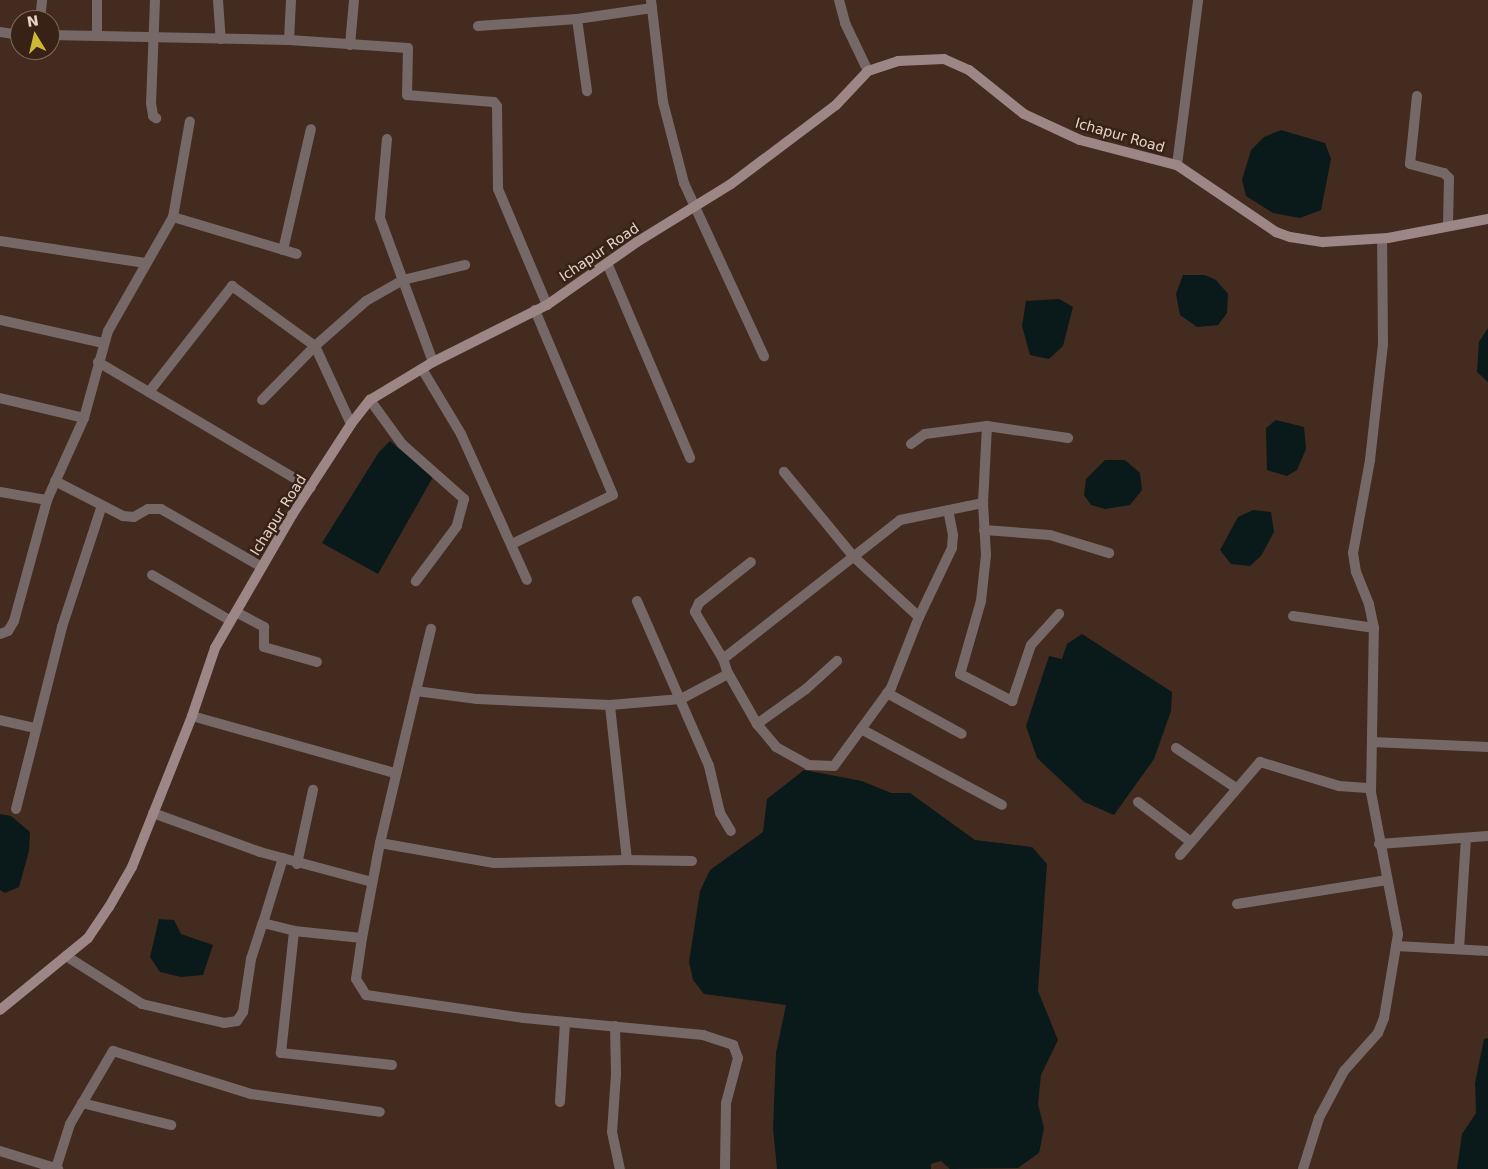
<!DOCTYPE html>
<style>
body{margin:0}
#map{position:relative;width:1488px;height:1169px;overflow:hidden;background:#432b1f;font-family:"DejaVu Sans",sans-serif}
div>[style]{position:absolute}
.water>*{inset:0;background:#0a1a1b}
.street>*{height:10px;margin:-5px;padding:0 5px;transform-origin:5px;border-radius:5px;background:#776868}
.secondary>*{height:10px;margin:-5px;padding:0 5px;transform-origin:5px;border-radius:5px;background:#9d8686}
span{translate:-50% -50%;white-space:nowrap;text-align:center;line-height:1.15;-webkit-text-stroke:5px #382115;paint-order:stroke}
.street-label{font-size:14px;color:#e4d4cc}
.north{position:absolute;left:10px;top:10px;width:50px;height:50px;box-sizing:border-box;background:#382115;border:1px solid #7d695e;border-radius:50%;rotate:351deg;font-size:14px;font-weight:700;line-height:20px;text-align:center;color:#e4d4cc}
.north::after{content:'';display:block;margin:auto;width:18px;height:22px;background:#cfb837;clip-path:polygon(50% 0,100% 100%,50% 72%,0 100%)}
</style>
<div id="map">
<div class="water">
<i style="clip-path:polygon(1281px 130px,1325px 143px,1331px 159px,1321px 210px,1300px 218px,1273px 213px,1246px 196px,1242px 180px,1251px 150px,1264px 137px)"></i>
<i style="clip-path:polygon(1183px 275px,1205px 275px,1216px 280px,1228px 294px,1227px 313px,1218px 325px,1197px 327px,1180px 315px,1176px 294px)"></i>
<i style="clip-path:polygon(1059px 299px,1073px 307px,1063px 346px,1049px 359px,1030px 355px,1022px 326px,1026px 301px)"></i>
<i style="clip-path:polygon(1488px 328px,1488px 382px,1477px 372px,1479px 342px)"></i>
<i style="clip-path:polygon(1276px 420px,1304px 427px,1306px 449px,1297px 470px,1287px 476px,1267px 470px,1266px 428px)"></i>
<i style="clip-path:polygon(390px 441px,433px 477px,378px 574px,322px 543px,379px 452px)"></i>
<i style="clip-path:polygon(1105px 460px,1125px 460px,1140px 473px,1142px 490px,1130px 505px,1105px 509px,1091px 505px,1084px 495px,1086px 479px)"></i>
<i style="clip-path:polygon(1253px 510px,1271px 512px,1274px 532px,1261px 556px,1250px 566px,1231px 564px,1220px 550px,1238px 517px)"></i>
<i style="clip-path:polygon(1082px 634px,1172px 692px,1171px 711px,1154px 759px,1114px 815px,1084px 802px,1037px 758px,1026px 726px,1049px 656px,1062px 659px,1067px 644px)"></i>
<i style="clip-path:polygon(804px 770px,862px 781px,891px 793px,910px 793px,975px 840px,1032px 847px,1047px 864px,1038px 991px,1058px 1040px,1041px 1075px,1038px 1104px,1044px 1128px,1039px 1153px,1018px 1168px,950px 1169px,941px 1161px,931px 1164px,931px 1169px,777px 1169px,773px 1128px,776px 1053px,786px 1005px,704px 994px,693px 980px,689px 962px,700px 891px,710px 870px,763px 832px,767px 799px)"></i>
<i style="clip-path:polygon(0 814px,11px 816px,30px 832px,29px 851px,19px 887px,5px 893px,0 890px)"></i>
<i style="clip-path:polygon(159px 919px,174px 920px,181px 934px,213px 945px,203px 975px,181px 977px,160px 972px,150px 957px)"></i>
<i style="clip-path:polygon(1488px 1038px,1488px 1169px,1457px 1169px,1462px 1134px,1476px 1113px,1475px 1083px,1484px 1039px)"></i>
</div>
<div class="street">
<i style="left:155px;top:0;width:103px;rotate:92.2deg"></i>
<i style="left:151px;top:103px;width:13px;rotate:81deg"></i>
<i style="left:153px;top:116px;width:4px;rotate:34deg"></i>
<i style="left:218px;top:0;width:39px;rotate:86deg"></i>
<i style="left:651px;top:0;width:103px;rotate:83.3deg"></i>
<i style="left:663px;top:102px;width:84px;rotate:75.5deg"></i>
<i style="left:684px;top:183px;width:191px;rotate:65.2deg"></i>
<i style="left:839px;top:0;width:24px;rotate:75deg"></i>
<i style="left:845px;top:23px;width:53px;rotate:64.4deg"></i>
<i style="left:577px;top:19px;width:73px;rotate:82.1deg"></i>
<i style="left:40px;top:20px;width:20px;rotate:-84deg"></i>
<i style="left:478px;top:26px;width:99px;rotate:-4deg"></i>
<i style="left:577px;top:19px;width:76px;rotate:-8.3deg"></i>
<i style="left:0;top:32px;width:20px;rotate:9deg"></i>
<i style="left:50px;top:35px;width:239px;rotate:1.2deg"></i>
<i style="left:289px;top:40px;width:119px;rotate:3.8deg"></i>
<i style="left:408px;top:48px;width:47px;rotate:91.2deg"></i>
<i style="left:407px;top:95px;width:87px;rotate:4.6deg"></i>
<i style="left:494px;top:102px;width:5px;rotate:53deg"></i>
<i style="left:497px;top:106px;width:83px;rotate:89.3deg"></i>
<i style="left:498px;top:189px;width:126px;rotate:67.1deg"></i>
<i style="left:97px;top:36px;width:36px;rotate:-90deg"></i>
<i style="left:289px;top:40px;width:40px;rotate:-87.1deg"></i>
<i style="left:350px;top:45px;width:45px;rotate:-84.9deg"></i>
<i style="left:1417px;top:96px;width:68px;rotate:95.9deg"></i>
<i style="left:1410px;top:164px;width:35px;rotate:15deg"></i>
<i style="left:1444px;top:173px;width:7px;rotate:45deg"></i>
<i style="left:1449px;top:178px;width:48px;rotate:91.2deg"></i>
<i style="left:387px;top:139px;width:79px;rotate:95.1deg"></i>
<i style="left:380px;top:218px;width:153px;rotate:69.8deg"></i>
<i style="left:1177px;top:165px;width:166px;rotate:-82.7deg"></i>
<i style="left:173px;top:217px;width:129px;rotate:16.6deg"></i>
<i style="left:0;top:241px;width:147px;rotate:8.6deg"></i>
<i style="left:283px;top:250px;width:124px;rotate:-77deg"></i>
<i style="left:607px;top:263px;width:212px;rotate:66.9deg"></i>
<i style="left:0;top:320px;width:106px;rotate:12.6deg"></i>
<i style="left:98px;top:362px;width:247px;rotate:30.6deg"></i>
<i style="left:422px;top:369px;width:76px;rotate:59deg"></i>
<i style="left:461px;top:434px;width:160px;rotate:65.7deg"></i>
<i style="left:149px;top:392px;width:135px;rotate:-51.9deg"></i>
<i style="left:232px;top:286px;width:102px;rotate:35.9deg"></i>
<i style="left:315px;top:346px;width:86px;rotate:65.2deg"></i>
<i style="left:0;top:398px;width:86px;rotate:13.4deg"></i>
<i style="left:262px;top:400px;width:76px;rotate:-45.5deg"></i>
<i style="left:315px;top:346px;width:68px;rotate:-41.4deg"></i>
<i style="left:366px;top:301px;width:43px;rotate:-29.6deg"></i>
<i style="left:403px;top:280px;width:64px;rotate:-13.6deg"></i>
<i style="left:370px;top:400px;width:54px;rotate:54deg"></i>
<i style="left:402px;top:444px;width:83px;rotate:41.6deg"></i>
<i style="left:464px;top:499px;width:28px;rotate:105deg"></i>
<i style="left:457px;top:526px;width:69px;rotate:126.7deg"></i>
<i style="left:987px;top:426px;width:82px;rotate:8.4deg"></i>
<i style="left:911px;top:444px;width:17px;rotate:-36deg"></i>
<i style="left:925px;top:434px;width:63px;rotate:-7.4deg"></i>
<i style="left:987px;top:426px;width:77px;rotate:93deg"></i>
<i style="left:983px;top:503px;width:52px;rotate:86.7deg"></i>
<i style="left:986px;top:555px;width:46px;rotate:96.2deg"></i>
<i style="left:981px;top:601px;width:76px;rotate:106deg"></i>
<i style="left:960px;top:674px;width:59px;rotate:27.4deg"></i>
<i style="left:1012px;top:701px;width:59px;rotate:-71.3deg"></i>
<i style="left:1031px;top:645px;width:42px;rotate:-47.9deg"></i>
<i style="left:55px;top:481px;width:76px;rotate:27.2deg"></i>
<i style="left:123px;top:516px;width:11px;rotate:5deg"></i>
<i style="left:134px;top:517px;width:16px;rotate:-30deg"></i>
<i style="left:148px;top:509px;width:13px"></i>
<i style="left:161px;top:509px;width:116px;rotate:29.9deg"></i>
<i style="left:0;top:492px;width:48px;rotate:9.7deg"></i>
<i style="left:984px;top:530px;width:66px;rotate:4.3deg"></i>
<i style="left:1050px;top:535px;width:62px;rotate:17deg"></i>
<i style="left:512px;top:544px;width:112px;rotate:-25.9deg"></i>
<i style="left:613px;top:495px;width:201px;rotate:-112.9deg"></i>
<i style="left:152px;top:575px;width:91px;rotate:30.2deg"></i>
<i style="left:637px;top:601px;width:180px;rotate:66.4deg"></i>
<i style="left:709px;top:766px;width:48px;rotate:76.8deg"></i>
<i style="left:720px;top:813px;width:21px;rotate:59deg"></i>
<i style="left:236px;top:612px;width:32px;rotate:28deg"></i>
<i style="left:264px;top:627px;width:20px;rotate:90deg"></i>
<i style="left:264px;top:647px;width:55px;rotate:15.8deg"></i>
<i style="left:1293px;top:616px;width:82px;rotate:8.4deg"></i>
<i style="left:919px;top:617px;width:76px;rotate:-64.4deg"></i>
<i style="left:952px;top:548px;width:13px;rotate:-86deg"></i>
<i style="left:953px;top:535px;width:25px;rotate:-101deg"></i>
<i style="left:0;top:634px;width:9px;rotate:-21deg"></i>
<i style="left:8px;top:631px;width:12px;rotate:-59deg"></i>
<i style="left:14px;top:621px;width:125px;rotate:-74.7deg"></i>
<i style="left:47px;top:500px;width:90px;rotate:-65.7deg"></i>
<i style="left:84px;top:418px;width:90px;rotate:-74.6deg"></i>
<i style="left:108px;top:331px;width:131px;rotate:-60.3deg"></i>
<i style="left:173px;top:217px;width:97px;rotate:-80deg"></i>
<i style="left:723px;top:659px;width:225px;rotate:-38.1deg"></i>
<i style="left:900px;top:520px;width:85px;rotate:-11.6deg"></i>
<i style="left:728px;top:673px;width:59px;rotate:60.4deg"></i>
<i style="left:757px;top:724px;width:30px;rotate:50deg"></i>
<i style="left:776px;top:747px;width:37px;rotate:29deg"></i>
<i style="left:808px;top:765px;width:26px;rotate:2deg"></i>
<i style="left:834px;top:766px;width:97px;rotate:-53.8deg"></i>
<i style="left:891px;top:688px;width:76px;rotate:-68.5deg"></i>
<i style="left:919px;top:617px;width:90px;rotate:-137.3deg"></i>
<i style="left:853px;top:556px;width:109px;rotate:-129.4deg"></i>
<i style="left:416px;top:691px;width:64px;rotate:-76.4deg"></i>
<i style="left:887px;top:693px;width:85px;rotate:28.7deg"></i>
<i style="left:192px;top:716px;width:211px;rotate:15.7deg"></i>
<i style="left:0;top:720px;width:35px;rotate:13deg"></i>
<i style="left:757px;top:724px;width:60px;rotate:-35.5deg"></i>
<i style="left:806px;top:689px;width:42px;rotate:-42.1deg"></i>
<i style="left:861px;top:729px;width:160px;rotate:28.3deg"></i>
<i style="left:1372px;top:742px;width:116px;rotate:2.5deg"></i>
<i style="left:1176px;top:748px;width:72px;rotate:33.7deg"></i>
<i style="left:1138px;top:802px;width:66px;rotate:37deg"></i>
<i style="left:16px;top:809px;width:188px;rotate:-75.8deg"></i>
<i style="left:62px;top:627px;width:128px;rotate:-71.8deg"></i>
<i style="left:153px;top:813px;width:114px;rotate:20deg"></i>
<i style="left:260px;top:852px;width:116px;rotate:15deg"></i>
<i style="left:380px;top:843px;width:116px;rotate:10deg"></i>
<i style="left:494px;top:863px;width:133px;rotate:-1.3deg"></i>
<i style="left:627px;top:860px;width:156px;rotate:-96.3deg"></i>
<i style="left:1379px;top:844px;width:109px;rotate:-4.2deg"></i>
<i style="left:1180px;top:855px;width:123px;rotate:-49.3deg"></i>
<i style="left:1260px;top:762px;width:83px;rotate:16.9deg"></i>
<i style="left:1339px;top:786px;width:32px;rotate:4deg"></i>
<i style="left:283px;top:858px;width:68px;rotate:107.1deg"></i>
<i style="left:263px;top:923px;width:32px;rotate:14deg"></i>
<i style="left:627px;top:860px;width:65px;rotate:0.9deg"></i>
<i style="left:297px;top:864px;width:76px;rotate:-77.8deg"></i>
<i style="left:1237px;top:904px;width:152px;rotate:-9.1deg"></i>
<i style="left:362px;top:938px;width:97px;rotate:-79.3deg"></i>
<i style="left:380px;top:843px;width:156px;rotate:-76.7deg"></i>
<i style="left:416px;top:691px;width:62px;rotate:7.5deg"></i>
<i style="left:477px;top:699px;width:133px;rotate:2.6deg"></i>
<i style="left:610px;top:705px;width:71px;rotate:-4.8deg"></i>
<i style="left:681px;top:699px;width:53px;rotate:-28deg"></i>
<i style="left:728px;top:674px;width:16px;rotate:-108deg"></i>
<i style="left:723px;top:659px;width:55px;rotate:-120.8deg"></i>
<i style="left:695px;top:612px;width:10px;rotate:-66deg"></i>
<i style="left:699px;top:603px;width:66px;rotate:-38.3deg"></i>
<i style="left:1396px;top:946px;width:92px;rotate:3.1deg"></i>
<i style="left:1459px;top:949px;width:111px;rotate:-86.4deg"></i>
<i style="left:66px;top:956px;width:90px;rotate:32.3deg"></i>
<i style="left:142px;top:1004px;width:84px;rotate:13deg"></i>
<i style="left:224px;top:1023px;width:13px;rotate:-9deg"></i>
<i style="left:237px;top:1021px;width:11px;rotate:-56deg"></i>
<i style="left:243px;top:1012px;width:54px;rotate:-81.4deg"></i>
<i style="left:251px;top:959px;width:38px;rotate:-72deg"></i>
<i style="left:615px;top:1026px;width:48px;rotate:88.8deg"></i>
<i style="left:616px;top:1074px;width:58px;rotate:93.9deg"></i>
<i style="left:612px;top:1132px;width:38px;rotate:78deg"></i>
<i style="left:392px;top:1065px;width:112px;rotate:-173.8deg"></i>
<i style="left:281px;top:1053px;width:123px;rotate:-83.9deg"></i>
<i style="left:294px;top:931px;width:68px;rotate:5.9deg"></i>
<i style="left:362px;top:938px;width:41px;rotate:98.3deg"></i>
<i style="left:356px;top:979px;width:19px;rotate:58deg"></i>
<i style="left:366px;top:995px;width:160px;rotate:8.3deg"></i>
<i style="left:524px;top:1018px;width:180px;rotate:5.4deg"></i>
<i style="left:703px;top:1035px;width:32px;rotate:18deg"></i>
<i style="left:733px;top:1045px;width:14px;rotate:69deg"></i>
<i style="left:738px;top:1058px;width:47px;rotate:104.9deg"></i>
<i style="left:726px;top:1103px;width:66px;rotate:90.9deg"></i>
<i style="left:560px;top:1102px;width:80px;rotate:-86.4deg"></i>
<i style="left:82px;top:1103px;width:92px;rotate:13.9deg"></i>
<i style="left:0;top:1151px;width:61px;rotate:17.2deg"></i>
<i style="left:56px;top:1168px;width:46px;rotate:-72.3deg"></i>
<i style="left:70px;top:1124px;width:85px;rotate:-59.5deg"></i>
<i style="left:113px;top:1051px;width:145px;rotate:17.3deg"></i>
<i style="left:251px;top:1094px;width:130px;rotate:7.9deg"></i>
<i style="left:1303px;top:1169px;width:53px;rotate:-72.6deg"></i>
<i style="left:1319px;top:1118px;width:53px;rotate:-62deg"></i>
<i style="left:1344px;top:1071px;width:51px;rotate:-48.2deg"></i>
<i style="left:1378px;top:1033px;width:16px;rotate:-68deg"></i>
<i style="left:1384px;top:1018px;width:85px;rotate:-80.5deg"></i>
<i style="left:1398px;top:934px;width:144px;rotate:-100.8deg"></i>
<i style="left:1371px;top:793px;width:165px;rotate:-89deg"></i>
<i style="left:1374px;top:628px;width:25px;rotate:-102deg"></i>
<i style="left:1369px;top:604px;width:35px;rotate:-112deg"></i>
<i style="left:1356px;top:572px;width:19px;rotate:-99deg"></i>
<i style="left:1353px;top:553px;width:95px;rotate:-79.6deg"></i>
<i style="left:1370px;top:460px;width:117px;rotate:-83.6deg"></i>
<i style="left:1383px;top:344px;width:105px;rotate:-90.5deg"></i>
</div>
<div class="secondary">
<i style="left:0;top:1010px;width:114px;rotate:-39.3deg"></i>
<i style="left:88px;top:938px;width:37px;rotate:-56deg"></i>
<i style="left:109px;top:907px;width:46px;rotate:-60.1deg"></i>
<i style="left:132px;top:867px;width:162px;rotate:-68.3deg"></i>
<i style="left:192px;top:716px;width:72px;rotate:-71.3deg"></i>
<i style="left:215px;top:648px;width:154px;rotate:-59.9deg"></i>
<i style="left:292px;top:515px;width:108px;rotate:-57deg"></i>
<i style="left:351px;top:424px;width:31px;rotate:-52deg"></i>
<i style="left:370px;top:400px;width:74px;rotate:-31.1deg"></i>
<i style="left:433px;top:362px;width:127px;rotate:-26.6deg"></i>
<i style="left:547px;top:305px;width:110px;rotate:-35deg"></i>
<i style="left:637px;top:242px;width:110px;rotate:-31.7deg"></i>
<i style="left:731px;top:184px;width:131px;rotate:-37deg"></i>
<i style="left:836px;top:105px;width:47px;rotate:-46.7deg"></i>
<i style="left:868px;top:71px;width:32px;rotate:-18deg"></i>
<i style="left:898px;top:61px;width:46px;rotate:-2.5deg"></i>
<i style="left:944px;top:59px;width:27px;rotate:24deg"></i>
<i style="left:969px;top:70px;width:70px;rotate:38.7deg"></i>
<i style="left:1024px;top:114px;width:62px;rotate:24.9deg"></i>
<i style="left:1080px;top:140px;width:100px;rotate:14.5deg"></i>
<i style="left:1177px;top:165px;width:120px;rotate:34.1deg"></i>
<i style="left:1276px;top:232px;width:15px;rotate:20deg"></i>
<i style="left:1290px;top:237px;width:33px;rotate:9deg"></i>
<i style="left:1323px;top:242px;width:65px;rotate:-3.5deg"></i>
<i style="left:1388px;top:238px;width:102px;rotate:-10.8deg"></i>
</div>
<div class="street-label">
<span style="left:1120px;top:135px;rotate:16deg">Ichapur Road</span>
<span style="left:599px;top:252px;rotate:-34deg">Ichapur Road</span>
<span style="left:278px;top:515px;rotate:-58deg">Ichapur Road</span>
</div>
<div class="north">N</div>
</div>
